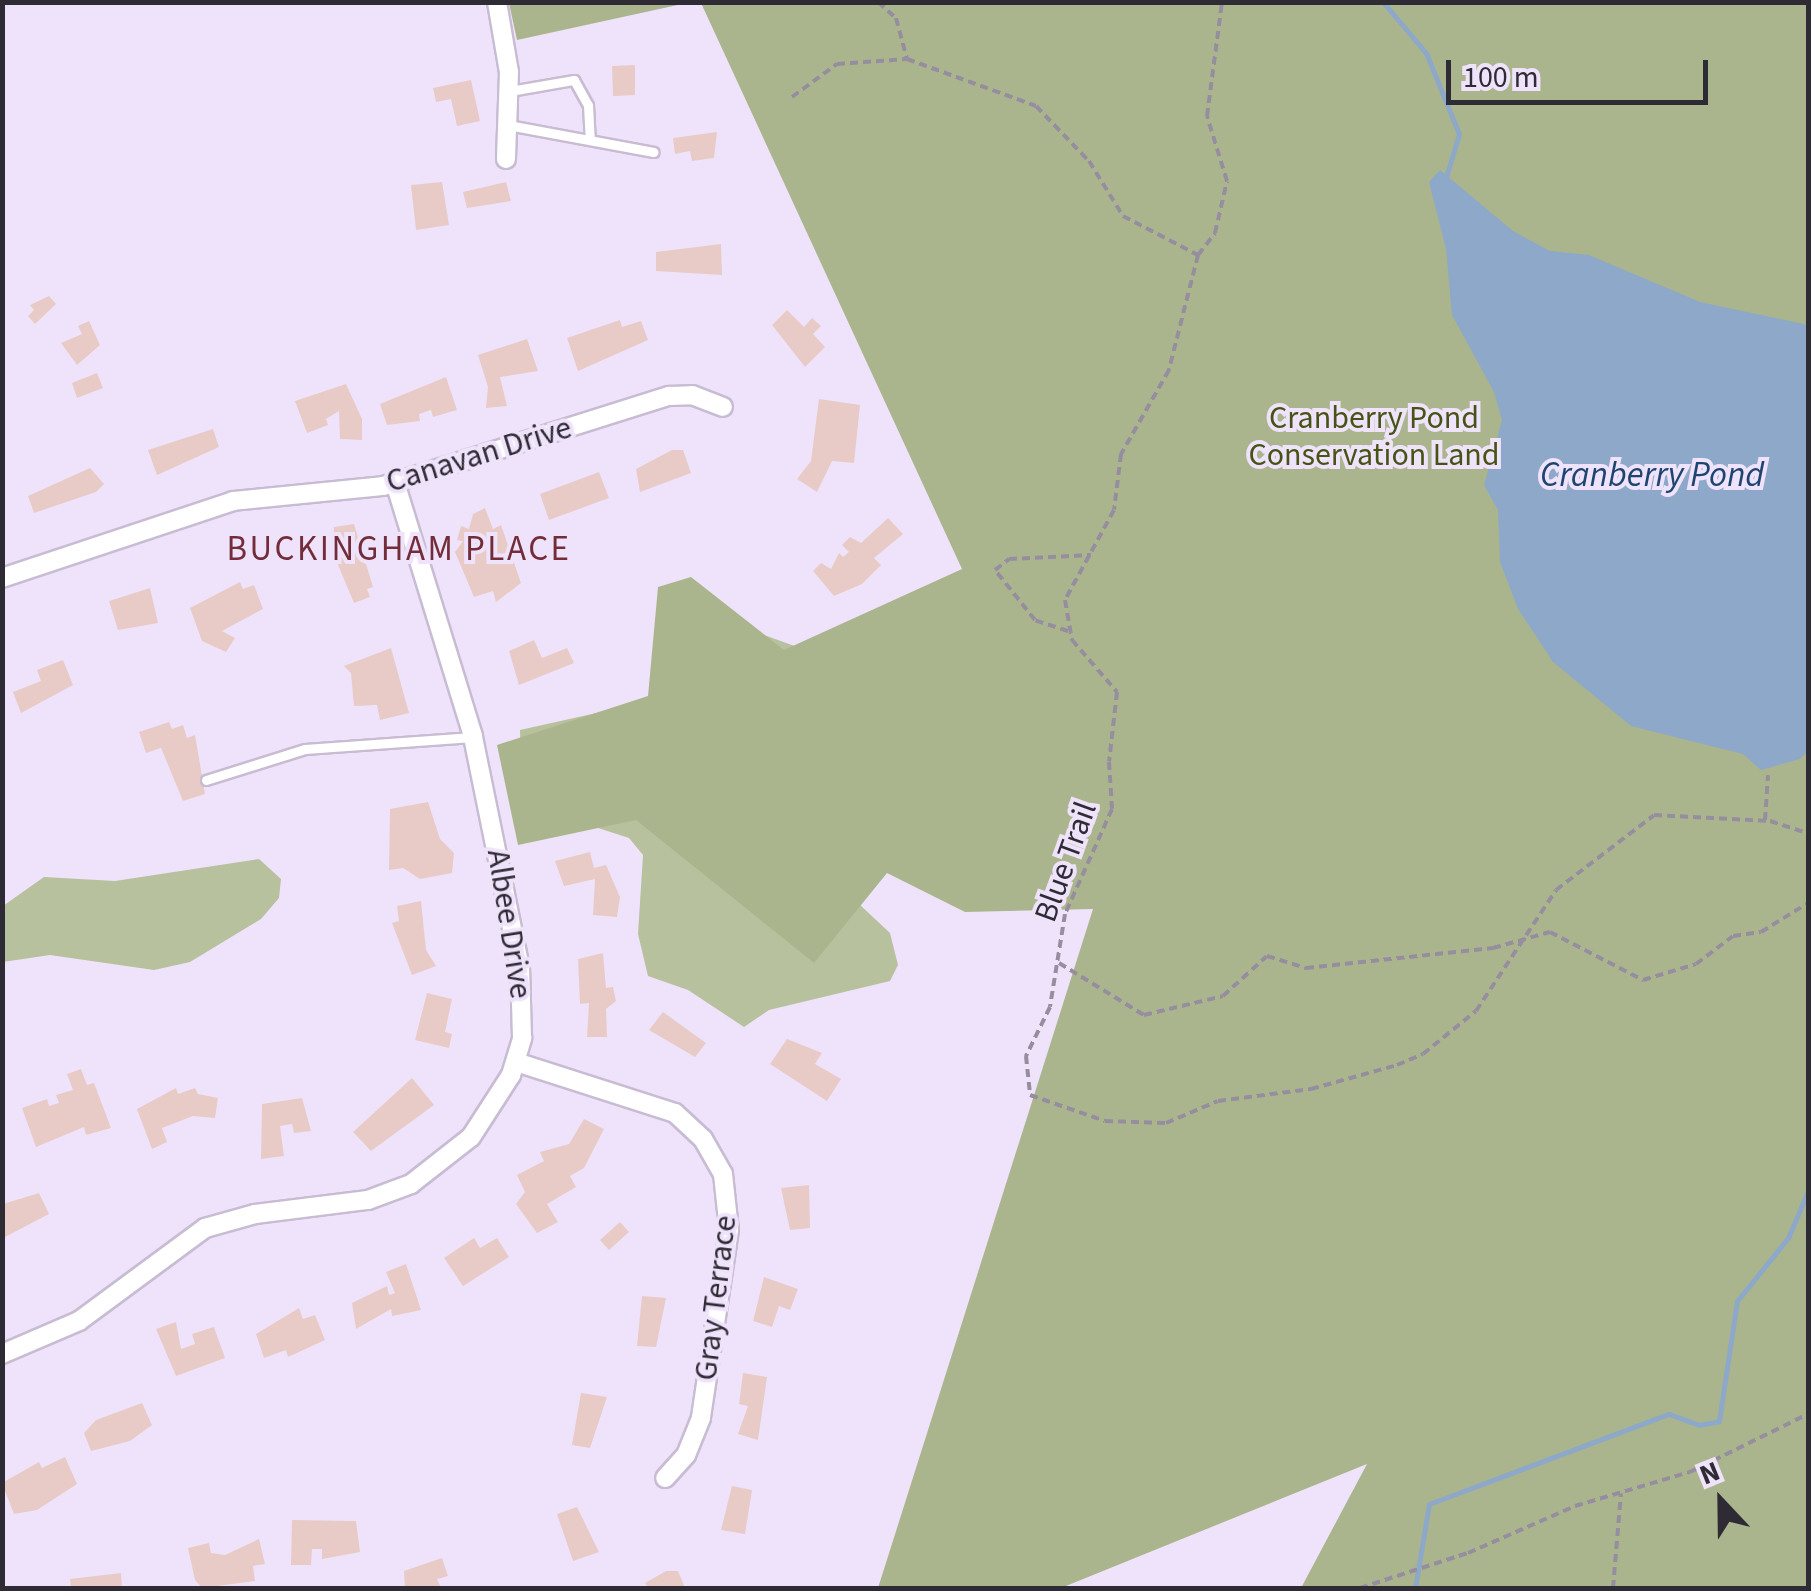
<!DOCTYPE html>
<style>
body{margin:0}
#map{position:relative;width:1811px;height:1591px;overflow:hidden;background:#efe3fb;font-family:"Source Sans 3",sans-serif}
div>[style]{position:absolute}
.green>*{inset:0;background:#b8c19d}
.forest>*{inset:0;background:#abb58d}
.water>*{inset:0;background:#8da8c8}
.stream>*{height:5px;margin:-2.5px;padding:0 2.5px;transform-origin:2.5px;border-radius:2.5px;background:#8da8c8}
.building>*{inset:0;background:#e8cbc6}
.path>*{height:4px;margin-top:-2px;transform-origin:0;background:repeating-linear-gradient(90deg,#968e9f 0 8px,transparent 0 13px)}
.roads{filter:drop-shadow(2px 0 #c8bcd3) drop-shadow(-2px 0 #c8bcd3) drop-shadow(0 2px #c8bcd3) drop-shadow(0 -2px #c8bcd3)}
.service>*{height:9px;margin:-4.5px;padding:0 4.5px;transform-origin:4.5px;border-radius:4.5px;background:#fff}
.minor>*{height:18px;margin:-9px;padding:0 9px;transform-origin:9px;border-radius:9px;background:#fff}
span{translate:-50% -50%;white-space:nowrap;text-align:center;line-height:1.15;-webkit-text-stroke:8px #efe3fb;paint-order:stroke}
.park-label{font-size:32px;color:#475314}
.street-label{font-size:32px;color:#2f2b34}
.water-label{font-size:35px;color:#1e4570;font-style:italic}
.neighbourhood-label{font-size:35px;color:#732d3a;letter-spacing:2.5px}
.frame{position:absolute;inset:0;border:5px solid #2f2b34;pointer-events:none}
.north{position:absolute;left:1671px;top:1451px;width:100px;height:100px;-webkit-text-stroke:8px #efe3fb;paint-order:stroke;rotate:338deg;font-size:28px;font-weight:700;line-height:40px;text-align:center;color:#2f2b34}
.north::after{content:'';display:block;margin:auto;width:35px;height:45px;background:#2f2b34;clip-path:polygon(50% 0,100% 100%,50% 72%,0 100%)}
.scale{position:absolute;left:1446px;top:60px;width:262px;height:45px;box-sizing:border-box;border:5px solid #2f2b34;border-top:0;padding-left:12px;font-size:30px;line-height:35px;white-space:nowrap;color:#2f2b34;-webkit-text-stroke:8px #efe3fb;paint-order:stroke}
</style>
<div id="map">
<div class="green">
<i style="clip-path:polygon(753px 631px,836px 661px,941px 808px,859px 904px,890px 933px,898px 965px,890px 981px,769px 1010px,744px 1027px,688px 990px,648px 976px,638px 934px,643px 855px,629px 838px,595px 827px,521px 766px,520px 730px,655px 700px)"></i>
<i style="clip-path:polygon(259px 859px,281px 879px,279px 898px,261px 919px,190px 962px,154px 970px,50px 955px,3px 962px,3px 906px,44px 877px,115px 881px)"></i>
</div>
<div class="forest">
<i style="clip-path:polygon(509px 3px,509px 2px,687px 3px,517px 40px)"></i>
<i style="clip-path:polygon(701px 3px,1808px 3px,1808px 1588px,1301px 1588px,1367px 1464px,1061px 1588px,878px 1588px,1093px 909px,965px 912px,887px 873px,814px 963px,636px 820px,518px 845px,497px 745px,648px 696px,658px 587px,691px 577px,784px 650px,962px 569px)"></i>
</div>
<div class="water">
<i style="clip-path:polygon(1440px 170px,1513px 231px,1550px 251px,1589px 255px,1700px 302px,1808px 325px,1808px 751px,1800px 759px,1761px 770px,1743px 754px,1631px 726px,1553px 662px,1518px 609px,1500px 562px,1498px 510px,1484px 485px,1502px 420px,1494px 392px,1452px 315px,1446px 249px,1429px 182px)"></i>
</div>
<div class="stream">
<i style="left:1383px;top:2px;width:67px;rotate:49.9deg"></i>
<i style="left:1426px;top:53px;width:87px;rotate:67.8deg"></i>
<i style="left:1459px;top:134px;width:48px;rotate:106.9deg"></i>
<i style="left:1415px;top:1588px;width:85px;rotate:-80.5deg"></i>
<i style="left:1429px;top:1504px;width:256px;rotate:-20.6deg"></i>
<i style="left:1669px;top:1414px;width:32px;rotate:20deg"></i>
<i style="left:1699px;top:1425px;width:20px;rotate:-11deg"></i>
<i style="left:1719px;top:1421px;width:121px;rotate:-81.5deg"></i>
<i style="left:1737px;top:1301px;width:81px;rotate:-51deg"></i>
<i style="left:1788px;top:1238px;width:51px;rotate:-66.9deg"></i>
</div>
<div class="building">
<i style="clip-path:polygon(635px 65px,635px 95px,613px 96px,612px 66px)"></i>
<i style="clip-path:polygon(471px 80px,480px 121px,457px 126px,451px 99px,436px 102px,433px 88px)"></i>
<i style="clip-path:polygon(717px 132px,714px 158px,692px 161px,690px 151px,675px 154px,673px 138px)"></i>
<i style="clip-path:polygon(442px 182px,449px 225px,416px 230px,411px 185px)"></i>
<i style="clip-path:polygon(506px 182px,511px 201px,467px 208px,463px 192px)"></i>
<i style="clip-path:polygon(721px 244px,722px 275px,656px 271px,656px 252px)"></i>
<i style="clip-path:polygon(49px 296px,56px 304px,35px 324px,28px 316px,34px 310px,30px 305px)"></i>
<i style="clip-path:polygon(787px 310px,804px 327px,812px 318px,821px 326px,813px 334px,825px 347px,805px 367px,772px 325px)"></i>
<i style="clip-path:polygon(620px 320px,622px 327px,641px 321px,648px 340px,578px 371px,567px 338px)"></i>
<i style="clip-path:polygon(89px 321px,100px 345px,77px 365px,61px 343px,82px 334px,78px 326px)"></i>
<i style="clip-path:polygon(527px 339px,538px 371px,500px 377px,507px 406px,486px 408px,488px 387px,478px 355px)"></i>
<i style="clip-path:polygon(97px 373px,103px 388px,77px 398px,72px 383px)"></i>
<i style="clip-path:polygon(446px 377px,457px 410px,433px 417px,431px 410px,419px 414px,420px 421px,387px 425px,380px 404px)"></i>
<i style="clip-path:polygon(346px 384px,362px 419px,362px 440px,340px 439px,339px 411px,326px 419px,328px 425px,307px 433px,295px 401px)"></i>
<i style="clip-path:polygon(819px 399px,860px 405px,854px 463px,832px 461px,817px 492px,797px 479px,811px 461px)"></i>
<i style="clip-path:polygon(213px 429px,219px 447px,157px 475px,148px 450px)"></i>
<i style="clip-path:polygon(672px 450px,683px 450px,691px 473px,640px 492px,636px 469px)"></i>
<i style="clip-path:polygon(90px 468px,104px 484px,96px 492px,34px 513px,28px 496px)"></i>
<i style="clip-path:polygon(599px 472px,609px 498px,549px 520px,540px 494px)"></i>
<i style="clip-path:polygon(485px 508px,493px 529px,501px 525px,521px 583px,496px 602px,493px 591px,474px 597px,455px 552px,463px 541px,457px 540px,461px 526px,469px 529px,473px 514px)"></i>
<i style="clip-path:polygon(888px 518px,903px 534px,874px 558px,881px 565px,862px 584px,834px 596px,813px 571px,821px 563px,831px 569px,839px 553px,843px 557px,849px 552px,842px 545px,850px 537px,861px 543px)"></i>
<i style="clip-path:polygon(354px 524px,373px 587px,367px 589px,370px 597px,354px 603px,333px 553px,334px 527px)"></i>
<i style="clip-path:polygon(240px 582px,243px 589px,254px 585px,263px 609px,222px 631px,235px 638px,226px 652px,202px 641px,190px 608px)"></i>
<i style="clip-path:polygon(150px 588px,158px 623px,118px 630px,109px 601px)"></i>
<i style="clip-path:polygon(534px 640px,542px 658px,567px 648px,574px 663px,519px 685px,509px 651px)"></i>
<i style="clip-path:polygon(391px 648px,409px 713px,380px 720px,377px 705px,354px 706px,351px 673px,344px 666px)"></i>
<i style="clip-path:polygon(63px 660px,73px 685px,21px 713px,13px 692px,41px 681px,37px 670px)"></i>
<i style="clip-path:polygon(169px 722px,172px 729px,183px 725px,187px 738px,195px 735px,205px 794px,183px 801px,161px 748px,146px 753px,139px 732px)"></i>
<i style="clip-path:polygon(428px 802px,440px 839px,454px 853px,452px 873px,420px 879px,403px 868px,389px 870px,390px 809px)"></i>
<i style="clip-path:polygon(590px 852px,594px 868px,606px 865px,620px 897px,617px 917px,593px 915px,595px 879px,564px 886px,555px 861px)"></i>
<i style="clip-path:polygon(421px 901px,426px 950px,436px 966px,412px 975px,392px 923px,399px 921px,397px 906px)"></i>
<i style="clip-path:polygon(603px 953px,606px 988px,613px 987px,616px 1001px,606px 1009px,607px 1037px,587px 1037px,589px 1003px,580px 1004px,578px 959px)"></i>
<i style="clip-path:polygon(427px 993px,452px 999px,445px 1032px,452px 1034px,449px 1048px,415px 1040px)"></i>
<i style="clip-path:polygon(663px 1012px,706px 1043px,695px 1057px,649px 1030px)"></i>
<i style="clip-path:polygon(787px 1039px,822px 1053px,815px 1064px,841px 1079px,827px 1101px,770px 1064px)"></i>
<i style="clip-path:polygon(81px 1069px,87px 1085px,94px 1083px,111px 1128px,86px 1135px,84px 1127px,36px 1147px,22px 1108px,47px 1099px,49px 1106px,59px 1103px,56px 1095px,73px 1090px,67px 1074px)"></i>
<i style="clip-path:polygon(412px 1078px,434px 1105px,371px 1151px,353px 1132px)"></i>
<i style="clip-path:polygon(176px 1088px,178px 1094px,195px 1088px,198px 1094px,218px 1098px,215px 1118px,193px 1116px,162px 1128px,167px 1142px,152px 1149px,137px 1109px)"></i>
<i style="clip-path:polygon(302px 1098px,311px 1131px,294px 1133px,292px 1124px,280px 1126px,284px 1156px,261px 1159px,262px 1104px)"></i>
<i style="clip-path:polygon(584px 1119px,604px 1129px,584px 1168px,570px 1176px,576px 1187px,547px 1204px,558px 1222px,537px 1233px,516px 1204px,525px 1192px,517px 1175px,544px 1161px,540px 1152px,569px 1144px)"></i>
<i style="clip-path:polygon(809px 1185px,810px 1228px,790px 1230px,781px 1188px)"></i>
<i style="clip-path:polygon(39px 1193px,49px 1214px,3px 1238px,3px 1204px)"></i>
<i style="clip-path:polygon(620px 1222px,629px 1232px,609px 1250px,600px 1240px)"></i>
<i style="clip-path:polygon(474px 1238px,480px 1248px,497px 1238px,509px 1257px,463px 1286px,444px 1258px)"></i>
<i style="clip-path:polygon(406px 1264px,421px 1310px,392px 1316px,391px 1309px,356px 1329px,352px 1303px,387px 1286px,389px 1295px,395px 1293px,386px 1272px)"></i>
<i style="clip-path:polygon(764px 1277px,798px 1289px,790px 1310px,779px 1306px,772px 1327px,753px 1321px)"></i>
<i style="clip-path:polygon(642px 1296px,666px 1298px,656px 1347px,637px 1346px)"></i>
<i style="clip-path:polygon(299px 1308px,303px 1319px,315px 1315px,325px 1340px,288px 1357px,286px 1350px,264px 1358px,256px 1334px)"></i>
<i style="clip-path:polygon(176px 1322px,181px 1349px,195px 1344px,192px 1334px,214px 1327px,225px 1358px,176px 1376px,156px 1329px)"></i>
<i style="clip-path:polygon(743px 1373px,767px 1377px,758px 1440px,738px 1434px,748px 1406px,739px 1404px)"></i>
<i style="clip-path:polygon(581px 1393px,607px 1397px,590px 1448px,572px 1445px)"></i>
<i style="clip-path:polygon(142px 1403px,152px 1425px,130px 1441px,91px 1451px,84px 1433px,96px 1420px)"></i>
<i style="clip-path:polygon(65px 1457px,77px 1484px,37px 1510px,14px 1514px,2px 1483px,39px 1462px,42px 1468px)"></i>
<i style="clip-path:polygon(732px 1486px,752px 1490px,745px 1534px,721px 1530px)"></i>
<i style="clip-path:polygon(577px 1507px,599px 1552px,573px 1561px,557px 1514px)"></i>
<i style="clip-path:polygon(292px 1520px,356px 1521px,360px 1552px,322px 1559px,322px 1549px,312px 1549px,311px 1565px,291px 1565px)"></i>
<i style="clip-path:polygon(259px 1539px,265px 1564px,253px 1566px,255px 1581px,202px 1588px,195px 1580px,188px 1548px,209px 1543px,211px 1553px,225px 1555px)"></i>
<i style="clip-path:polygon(442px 1558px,448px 1576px,437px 1579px,441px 1588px,405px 1588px,404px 1571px)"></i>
<i style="clip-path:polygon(666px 1571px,678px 1571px,685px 1588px,648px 1588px,645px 1583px)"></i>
<i style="clip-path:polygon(121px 1573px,122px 1588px,71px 1588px,70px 1579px)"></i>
</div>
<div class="path">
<i style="left:878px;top:2px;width:24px;rotate:42deg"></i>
<i style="left:896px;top:18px;width:42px;rotate:75deg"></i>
<i style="left:907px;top:59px;width:137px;rotate:20deg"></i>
<i style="left:1036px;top:106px;width:76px;rotate:46.1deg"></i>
<i style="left:1089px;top:161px;width:65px;rotate:58.3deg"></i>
<i style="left:1123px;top:216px;width:85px;rotate:27.5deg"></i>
<i style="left:1198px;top:255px;width:119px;rotate:104.2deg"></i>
<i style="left:1169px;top:370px;width:97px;rotate:119.7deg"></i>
<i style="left:1121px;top:454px;width:56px;rotate:97.1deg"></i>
<i style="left:1114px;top:510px;width:102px;rotate:118.6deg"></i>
<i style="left:1065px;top:600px;width:41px;rotate:80.1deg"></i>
<i style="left:1072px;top:640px;width:69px;rotate:49.1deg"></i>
<i style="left:1117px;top:692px;width:70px;rotate:96.5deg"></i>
<i style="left:1109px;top:762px;width:47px;rotate:86.3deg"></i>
<i style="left:1112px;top:809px;width:115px;rotate:114.1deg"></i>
<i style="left:1065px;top:914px;width:94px;rotate:99.2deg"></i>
<i style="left:1050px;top:1007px;width:55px;rotate:116.1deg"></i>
<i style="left:1026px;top:1056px;width:39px;rotate:84deg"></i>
<i style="left:1030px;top:1095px;width:79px;rotate:19.1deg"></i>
<i style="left:1105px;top:1121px;width:61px;rotate:1.9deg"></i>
<i style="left:1166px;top:1123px;width:56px;rotate:-22.9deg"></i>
<i style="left:1218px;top:1101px;width:94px;rotate:-7.4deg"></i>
<i style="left:1311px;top:1089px;width:89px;rotate:-15.6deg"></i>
<i style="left:1397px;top:1065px;width:28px;rotate:-23deg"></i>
<i style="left:1423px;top:1054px;width:68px;rotate:-39.1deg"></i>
<i style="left:1476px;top:1011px;width:145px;rotate:-56.5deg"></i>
<i style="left:1556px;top:890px;width:123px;rotate:-37.4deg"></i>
<i style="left:1654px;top:815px;width:116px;rotate:3deg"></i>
<i style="left:1770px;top:821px;width:40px;rotate:18deg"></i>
<i style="left:792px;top:97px;width:56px;rotate:-36.3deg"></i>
<i style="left:837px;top:64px;width:70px;rotate:-4.1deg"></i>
<i style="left:1198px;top:255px;width:28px;rotate:-52deg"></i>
<i style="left:1215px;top:233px;width:53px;rotate:-77deg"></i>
<i style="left:1227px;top:181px;width:68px;rotate:-107.1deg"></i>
<i style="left:1207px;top:116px;width:115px;rotate:-82.5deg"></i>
<i style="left:1068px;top:631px;width:35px;rotate:-162deg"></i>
<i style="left:1035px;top:620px;width:64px;rotate:-128.7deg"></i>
<i style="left:995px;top:570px;width:18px;rotate:-38deg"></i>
<i style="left:1009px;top:559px;width:82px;rotate:-2.8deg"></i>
<i style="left:1765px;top:820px;width:45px;rotate:-86.2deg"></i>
<i style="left:1059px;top:963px;width:100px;rotate:31.5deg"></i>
<i style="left:1144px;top:1015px;width:81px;rotate:-13.5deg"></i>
<i style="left:1223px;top:996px;width:59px;rotate:-42.3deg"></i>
<i style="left:1267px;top:956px;width:41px;rotate:17.1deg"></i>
<i style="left:1306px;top:968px;width:188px;rotate:-6.1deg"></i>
<i style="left:1493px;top:948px;width:59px;rotate:-15.7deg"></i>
<i style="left:1550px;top:932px;width:105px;rotate:27.3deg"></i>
<i style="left:1643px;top:980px;width:55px;rotate:-16.8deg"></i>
<i style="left:1696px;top:964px;width:46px;rotate:-37.1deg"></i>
<i style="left:1733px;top:936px;width:28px;rotate:-8deg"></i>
<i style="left:1761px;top:932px;width:55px;rotate:-31.7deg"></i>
<i style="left:1360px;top:1588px;width:114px;rotate:-18deg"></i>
<i style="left:1468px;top:1553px;width:117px;rotate:-23.7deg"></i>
<i style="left:1575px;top:1506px;width:120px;rotate:-16.5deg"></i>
<i style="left:1690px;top:1472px;width:131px;rotate:-26.2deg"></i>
<i style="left:1613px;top:1588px;width:95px;rotate:-85.2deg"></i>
</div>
<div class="roads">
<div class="service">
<i style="left:510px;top:91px;width:65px;rotate:-9.8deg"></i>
<i style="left:574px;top:80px;width:29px;rotate:61deg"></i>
<i style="left:588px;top:105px;width:35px;rotate:87deg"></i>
<i style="left:508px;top:125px;width:148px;rotate:10.5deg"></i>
<i style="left:206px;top:780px;width:104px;rotate:-17.4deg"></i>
<i style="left:305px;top:749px;width:168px;rotate:-4.1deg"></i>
</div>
<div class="minor">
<i style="left:497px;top:2px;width:71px;rotate:80.3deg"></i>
<i style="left:509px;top:72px;width:87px;rotate:92deg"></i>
<i style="left:2px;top:578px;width:243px;rotate:-18.4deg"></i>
<i style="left:233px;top:501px;width:151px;rotate:-5.7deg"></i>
<i style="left:383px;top:486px;width:300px;rotate:-17.5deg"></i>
<i style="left:669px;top:396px;width:23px;rotate:-2deg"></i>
<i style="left:692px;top:395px;width:33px;rotate:21deg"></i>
<i style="left:516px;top:1062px;width:167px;rotate:17.8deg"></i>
<i style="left:675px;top:1113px;width:38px;rotate:43deg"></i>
<i style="left:703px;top:1139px;width:40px;rotate:60.3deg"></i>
<i style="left:723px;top:1174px;width:56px;rotate:83.9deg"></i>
<i style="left:729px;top:1230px;width:190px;rotate:98.5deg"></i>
<i style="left:701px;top:1418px;width:40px;rotate:112deg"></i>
<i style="left:686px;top:1455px;width:31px;rotate:132deg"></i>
<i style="left:2px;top:1354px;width:84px;rotate:-23.2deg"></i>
<i style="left:79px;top:1321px;width:157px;rotate:-36.4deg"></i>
<i style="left:205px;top:1228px;width:52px;rotate:-15.6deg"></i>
<i style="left:255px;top:1214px;width:114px;rotate:-7.1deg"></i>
<i style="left:368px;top:1200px;width:46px;rotate:-20.4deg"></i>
<i style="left:411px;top:1184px;width:76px;rotate:-38.1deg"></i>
<i style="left:471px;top:1137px;width:74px;rotate:-57.2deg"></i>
<i style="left:511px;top:1075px;width:39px;rotate:-73deg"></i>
<i style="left:522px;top:1038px;width:70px;rotate:-91.6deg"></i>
<i style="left:520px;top:968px;width:237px;rotate:-101.5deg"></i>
<i style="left:473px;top:736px;width:265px;rotate:-107.1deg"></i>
</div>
</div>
<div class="park-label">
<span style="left:1374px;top:437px">Cranberry Pond<br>Conservation Land</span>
</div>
<div class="street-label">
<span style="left:479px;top:455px;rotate:-17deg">Canavan Drive</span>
<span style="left:1066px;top:862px;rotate:-70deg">Blue Trail</span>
<span style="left:509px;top:924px;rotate:81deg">Albee Drive</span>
<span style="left:716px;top:1298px;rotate:-83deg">Gray Terrace</span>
</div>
<div class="water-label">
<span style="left:1652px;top:475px">Cranberry Pond</span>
</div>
<div class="neighbourhood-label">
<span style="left:399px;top:549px">BUCKINGHAM PLACE</span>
</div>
<div class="frame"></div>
<div class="north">N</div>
<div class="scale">100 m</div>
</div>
